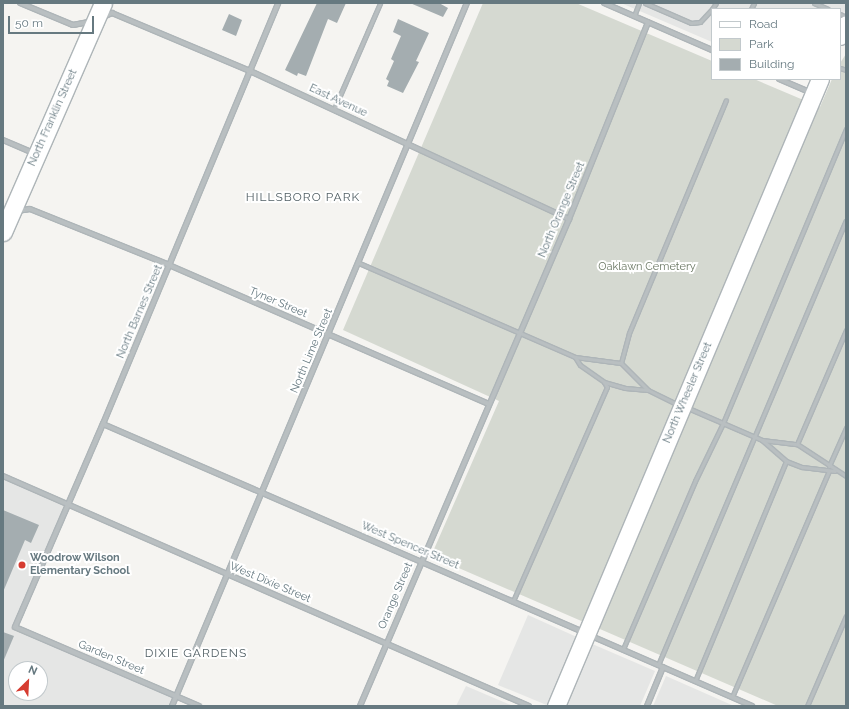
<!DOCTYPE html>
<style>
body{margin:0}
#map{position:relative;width:849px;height:709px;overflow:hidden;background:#f5f4f1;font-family:Raleway,sans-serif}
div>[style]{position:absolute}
.built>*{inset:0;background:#e5e6e5}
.green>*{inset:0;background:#d5d9d1}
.building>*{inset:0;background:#a4adb0}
.roads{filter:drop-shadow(1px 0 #aeb5b8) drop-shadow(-1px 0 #aeb5b8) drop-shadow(0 1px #aeb5b8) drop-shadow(0 -1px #aeb5b8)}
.lane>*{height:3px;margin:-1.5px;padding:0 1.5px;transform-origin:1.5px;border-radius:1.5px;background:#b9bfc1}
.street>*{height:4px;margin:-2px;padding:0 2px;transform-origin:2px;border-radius:2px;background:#b9bfc1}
.secondary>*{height:17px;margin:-8.5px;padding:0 8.5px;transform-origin:8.5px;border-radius:8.5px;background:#fff}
.dots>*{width:11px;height:11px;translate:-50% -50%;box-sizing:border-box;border:2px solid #fff;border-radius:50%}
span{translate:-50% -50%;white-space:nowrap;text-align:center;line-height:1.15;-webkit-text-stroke:4px #fff;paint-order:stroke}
.street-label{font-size:11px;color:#667980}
.park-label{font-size:11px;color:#6b7864}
.poi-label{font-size:11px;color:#667980;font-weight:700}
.left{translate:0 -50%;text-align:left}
.neighbourhood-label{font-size:12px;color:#536166;letter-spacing:1px}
.frame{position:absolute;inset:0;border:4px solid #667980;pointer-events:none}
.legend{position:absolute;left:711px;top:8px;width:130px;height:72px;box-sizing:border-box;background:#fff;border:1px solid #c2c9cc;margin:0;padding:5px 7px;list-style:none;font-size:12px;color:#667980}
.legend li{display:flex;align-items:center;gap:8px;height:20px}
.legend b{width:20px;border:1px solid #c2c9cc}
.north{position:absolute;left:8px;top:661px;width:40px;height:40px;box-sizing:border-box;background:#fff;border:1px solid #c2c9cc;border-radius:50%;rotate:24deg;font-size:11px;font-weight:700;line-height:16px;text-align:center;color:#667980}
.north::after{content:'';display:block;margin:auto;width:14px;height:18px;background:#d63c31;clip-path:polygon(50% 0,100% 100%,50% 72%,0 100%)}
.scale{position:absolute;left:8px;top:16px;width:86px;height:18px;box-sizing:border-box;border:2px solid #667980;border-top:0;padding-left:5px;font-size:12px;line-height:14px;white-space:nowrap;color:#667980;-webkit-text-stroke:3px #fff;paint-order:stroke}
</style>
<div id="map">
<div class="built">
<i style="clip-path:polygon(621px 3px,846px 3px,846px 9px,840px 22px,840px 9px,712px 9px,712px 42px)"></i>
<i style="clip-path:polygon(evenodd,3px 476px,68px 504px,15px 627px,177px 696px,172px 706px,3px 706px,3px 476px,16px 669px,40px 669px,40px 693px,16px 693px,16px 669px)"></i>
<i style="clip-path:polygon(528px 615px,579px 638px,549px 706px,498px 685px)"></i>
<i style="clip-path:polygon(590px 643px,655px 671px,640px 706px,563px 706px)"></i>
<i style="clip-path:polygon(666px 676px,734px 706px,653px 706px)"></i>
<i style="clip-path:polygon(466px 686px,513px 706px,456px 706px)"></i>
</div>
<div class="green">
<i style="clip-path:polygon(483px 3px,576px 3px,712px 61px,712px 79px,754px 79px,820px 107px,832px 79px,840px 79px,840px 63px,846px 54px,846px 706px,778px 706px,431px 556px,499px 401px,343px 330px)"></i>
</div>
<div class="building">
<i style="clip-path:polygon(317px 3px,346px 3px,337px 23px,328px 19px,306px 76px,298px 73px,297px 76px,285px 70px)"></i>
<i style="clip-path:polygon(410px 3px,439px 3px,448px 8px,443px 17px)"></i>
<i style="clip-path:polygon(229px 14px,242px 20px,236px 36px,222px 30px)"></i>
<i style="clip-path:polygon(398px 19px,429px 33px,416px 61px,419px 62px,403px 93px,387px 86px,389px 81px,386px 79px,394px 61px,391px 59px,401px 36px,393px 32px)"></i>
<i style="clip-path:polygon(3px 510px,39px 525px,31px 543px,25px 540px,3px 592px)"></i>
<i style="clip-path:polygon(3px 632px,14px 636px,3px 662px)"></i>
</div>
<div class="roads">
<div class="lane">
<i style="left:645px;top:3px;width:50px;rotate:23.5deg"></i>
<i style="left:691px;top:23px;width:9px;rotate:-6deg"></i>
<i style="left:700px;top:22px;width:18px;rotate:-47deg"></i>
<i style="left:814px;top:3px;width:15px;rotate:23deg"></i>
<i style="left:712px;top:9px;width:7px;rotate:-56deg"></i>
<i style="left:751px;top:9px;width:7px;rotate:-63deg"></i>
<i style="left:840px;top:14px;width:7px;rotate:27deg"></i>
<i style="left:634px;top:16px;width:14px;rotate:-69deg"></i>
<i style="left:840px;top:68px;width:6px;rotate:18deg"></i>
<i style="left:334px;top:109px;width:116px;rotate:-66.5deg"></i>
<i style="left:359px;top:263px;width:236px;rotate:23.5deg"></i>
<i style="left:575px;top:357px;width:46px;rotate:7.4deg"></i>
<i style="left:621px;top:363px;width:38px;rotate:45deg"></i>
<i style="left:648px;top:390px;width:32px;rotate:26deg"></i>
<i style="left:575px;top:357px;width:9px;rotate:58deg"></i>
<i style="left:580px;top:365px;width:29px;rotate:35deg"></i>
<i style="left:604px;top:382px;width:22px;rotate:16deg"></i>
<i style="left:625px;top:388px;width:23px;rotate:5deg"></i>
<i style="left:621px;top:363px;width:31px;rotate:-75deg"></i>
<i style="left:629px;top:333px;width:252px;rotate:-67.4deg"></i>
<i style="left:688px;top:408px;width:81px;rotate:23.4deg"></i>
<i style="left:762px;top:440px;width:35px;rotate:7deg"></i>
<i style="left:797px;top:444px;width:59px;rotate:33.1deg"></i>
<i style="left:762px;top:440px;width:32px;rotate:41deg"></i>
<i style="left:786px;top:461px;width:17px;rotate:21deg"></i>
<i style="left:802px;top:467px;width:33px;rotate:7deg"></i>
<i style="left:797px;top:444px;width:124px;rotate:-66.7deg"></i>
<i style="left:829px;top:466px;width:42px;rotate:-65.9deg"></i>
<i style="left:513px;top:601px;width:234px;rotate:-66.3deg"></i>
<i style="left:607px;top:387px;width:6px;rotate:-121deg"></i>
<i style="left:623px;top:649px;width:183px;rotate:-66.8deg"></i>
<i style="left:695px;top:481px;width:64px;rotate:-64.2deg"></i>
<i style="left:723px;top:423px;width:319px;rotate:-67.3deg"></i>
<i style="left:658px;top:665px;width:482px;rotate:-67.1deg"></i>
<i style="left:695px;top:681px;width:238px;rotate:-67.5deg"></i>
<i style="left:732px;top:697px;width:246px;rotate:-66.8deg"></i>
<i style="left:807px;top:706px;width:98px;rotate:-66.6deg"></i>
</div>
<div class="street">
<i style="left:20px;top:3px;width:57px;rotate:22.5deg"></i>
<i style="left:73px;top:25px;width:16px;rotate:-11deg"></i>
<i style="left:604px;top:3px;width:118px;rotate:23.5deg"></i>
<i style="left:103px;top:17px;width:10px;rotate:-24deg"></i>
<i style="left:112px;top:13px;width:150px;rotate:22.8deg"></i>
<i style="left:250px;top:71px;width:352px;rotate:24.9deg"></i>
<i style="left:779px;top:79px;width:34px;rotate:23deg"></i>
<i style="left:3px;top:140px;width:34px;rotate:23deg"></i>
<i style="left:17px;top:211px;width:13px;rotate:-9deg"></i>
<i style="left:30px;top:209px;width:150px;rotate:21.9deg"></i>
<i style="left:169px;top:265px;width:349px;rotate:23.5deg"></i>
<i style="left:103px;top:424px;width:523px;rotate:23.43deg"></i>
<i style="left:3px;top:476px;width:574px;rotate:23.62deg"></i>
<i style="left:589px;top:635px;width:178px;rotate:23.5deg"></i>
<i style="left:172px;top:706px;width:762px;rotate:-67.24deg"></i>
<i style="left:199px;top:706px;width:200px;rotate:-156.8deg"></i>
<i style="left:15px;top:627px;width:221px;rotate:-66.6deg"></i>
<i style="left:103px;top:424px;width:456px;rotate:-67.4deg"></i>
<i style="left:360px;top:706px;width:530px;rotate:-66.77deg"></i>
<i style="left:569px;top:219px;width:212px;rotate:-68.1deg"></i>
<i style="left:647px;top:706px;width:42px;rotate:-67.7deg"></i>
</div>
<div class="secondary">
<i style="left:840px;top:36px;width:13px;rotate:-63deg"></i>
<i style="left:3px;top:232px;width:250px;rotate:-66.4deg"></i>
<i style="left:556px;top:706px;width:680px;rotate:-67.17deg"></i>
</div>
</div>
<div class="dots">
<i style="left:22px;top:565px;background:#d63c31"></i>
</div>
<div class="street-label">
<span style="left:338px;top:101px;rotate:25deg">East Avenue</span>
<span style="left:53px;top:118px;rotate:-66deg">North Franklin Street</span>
<span style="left:562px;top:210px;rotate:-67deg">North Orange Street</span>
<span style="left:278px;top:303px;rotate:23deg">Tyner Street</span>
<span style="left:140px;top:312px;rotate:-67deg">North Barnes Street</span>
<span style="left:312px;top:351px;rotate:-67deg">North Lime Street</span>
<span style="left:688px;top:393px;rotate:-67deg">North Wheeler Street</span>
<span style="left:410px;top:546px;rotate:23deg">West Spencer Street</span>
<span style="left:270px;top:583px;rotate:23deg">West Dixie Street</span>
<span style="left:396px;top:596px;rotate:-67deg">Orange Street</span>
<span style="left:111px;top:658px;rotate:23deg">Garden Street</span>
</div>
<div class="park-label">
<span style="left:647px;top:267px">Oaklawn Cemetery</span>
</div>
<div class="poi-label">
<span class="left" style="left:30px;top:565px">Woodrow Wilson<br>Elementary School</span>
</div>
<div class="neighbourhood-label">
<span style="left:303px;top:198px">HILLSBORO PARK</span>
<span style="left:196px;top:654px">DIXIE GARDENS</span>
</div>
<div class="frame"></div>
<ul class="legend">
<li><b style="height:5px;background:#fff"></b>Road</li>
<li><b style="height:11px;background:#d5d9d1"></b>Park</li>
<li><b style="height:11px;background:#a4adb0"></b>Building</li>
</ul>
<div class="north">N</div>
<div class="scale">50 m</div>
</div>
